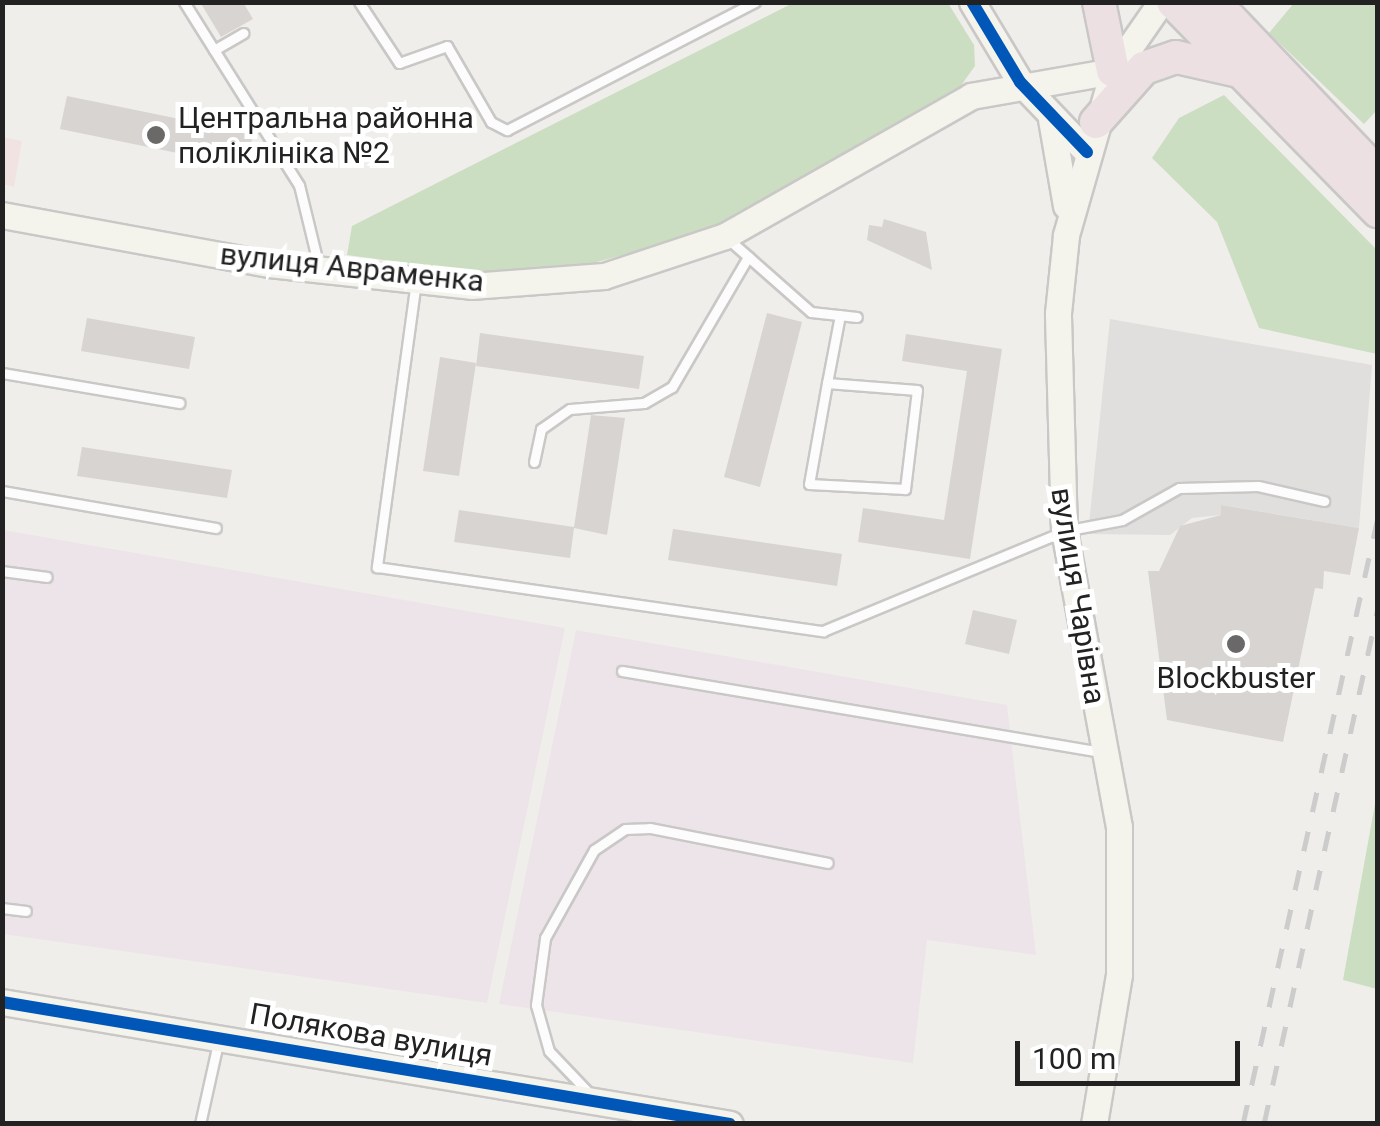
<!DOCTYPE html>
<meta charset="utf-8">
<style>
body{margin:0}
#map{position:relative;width:1380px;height:1126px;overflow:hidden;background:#f0eeeb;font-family:Roboto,sans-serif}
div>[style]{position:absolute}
.commercial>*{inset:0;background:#f1e3e1}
.industrial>*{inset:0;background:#ede4e9}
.forest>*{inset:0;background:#cbdec1}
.parking>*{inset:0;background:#e0dfde}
.building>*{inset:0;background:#d7d4d2}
.roads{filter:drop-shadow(2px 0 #c9c8c7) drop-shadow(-2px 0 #c9c8c7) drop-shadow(0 2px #c9c8c7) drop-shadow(0 -2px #c9c8c7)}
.lane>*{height:9px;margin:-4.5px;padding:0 4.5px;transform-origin:4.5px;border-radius:4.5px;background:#fdfcfc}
.secondary>*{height:25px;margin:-12.5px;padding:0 12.5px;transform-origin:12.5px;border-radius:12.5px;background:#f4f4ed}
.highway>*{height:32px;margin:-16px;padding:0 16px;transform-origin:16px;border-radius:16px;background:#ece0e2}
.rail>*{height:5px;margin-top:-2.5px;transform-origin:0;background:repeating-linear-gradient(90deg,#ccc 0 20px,transparent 0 40px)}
.cycleway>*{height:12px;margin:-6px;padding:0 6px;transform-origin:6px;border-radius:6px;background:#0057b8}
.dots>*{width:28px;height:28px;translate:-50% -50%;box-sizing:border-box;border:5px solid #fff;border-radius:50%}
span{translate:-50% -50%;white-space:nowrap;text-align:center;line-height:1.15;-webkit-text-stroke:10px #fff;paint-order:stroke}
.poi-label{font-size:30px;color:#222}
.left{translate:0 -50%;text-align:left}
.street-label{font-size:30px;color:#222}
.frame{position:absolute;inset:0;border:5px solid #222;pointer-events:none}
.scale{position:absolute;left:1015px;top:1041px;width:225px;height:45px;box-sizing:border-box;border:5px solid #222;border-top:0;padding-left:12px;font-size:30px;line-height:35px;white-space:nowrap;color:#222;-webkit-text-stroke:8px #fff;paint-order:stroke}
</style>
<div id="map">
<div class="commercial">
<i style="clip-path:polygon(3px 137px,22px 141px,14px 187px,3px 184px)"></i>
</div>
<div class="industrial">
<i style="clip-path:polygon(3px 530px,565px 628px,487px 1003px,3px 934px)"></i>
<i style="clip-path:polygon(576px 630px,1007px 705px,1036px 955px,927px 940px,913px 1063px,499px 1004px)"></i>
</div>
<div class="forest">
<i style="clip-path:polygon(793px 3px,948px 3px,974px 45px,975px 66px,957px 91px,716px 230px,582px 266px,479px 273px,347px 255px,352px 226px)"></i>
<i style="clip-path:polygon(1294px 3px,1377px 3px,1377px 110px,1364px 124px,1269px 33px)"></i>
<i style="clip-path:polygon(1224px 95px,1377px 250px,1377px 354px,1259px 328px,1217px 222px,1152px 158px,1179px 118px)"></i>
<i style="clip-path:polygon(1377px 793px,1377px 989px,1343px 980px)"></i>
</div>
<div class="parking">
<i style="clip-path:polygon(1110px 319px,1372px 365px,1359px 528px,1222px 505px,1221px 515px,1192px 518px,1170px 535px,1088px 534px)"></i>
</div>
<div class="building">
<i style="clip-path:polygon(200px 2px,243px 2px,253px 19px,221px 37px)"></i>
<i style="clip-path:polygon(67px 96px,253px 134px,246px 167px,60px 129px)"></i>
<i style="clip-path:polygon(884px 219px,926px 232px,932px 270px,867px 240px,869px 225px,882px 227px)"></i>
<i style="clip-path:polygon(767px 313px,802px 322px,760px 487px,724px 477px)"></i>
<i style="clip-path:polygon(87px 318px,195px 337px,189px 369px,81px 351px)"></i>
<i style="clip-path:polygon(480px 333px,644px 356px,639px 389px,476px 366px)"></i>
<i style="clip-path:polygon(906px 334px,1002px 349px,970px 559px,858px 542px,863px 508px,944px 520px,967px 371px,902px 361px)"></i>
<i style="clip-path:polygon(440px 357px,476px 363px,459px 476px,423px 471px)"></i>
<i style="clip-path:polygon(591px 415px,625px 418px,607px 535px,574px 528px,570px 558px,454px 542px,459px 510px,574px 527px)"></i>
<i style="clip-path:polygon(82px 447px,232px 470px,227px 498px,77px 476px)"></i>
<i style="clip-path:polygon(1221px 505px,1359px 528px,1350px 575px,1324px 571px,1323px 589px,1315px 588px,1283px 742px,1167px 720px,1148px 571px,1159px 571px,1180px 526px,1221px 515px)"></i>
<i style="clip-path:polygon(673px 529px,842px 554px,837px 586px,668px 560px)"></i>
<i style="clip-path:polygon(973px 610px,1017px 620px,1009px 654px,965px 644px)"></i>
</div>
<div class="roads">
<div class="lane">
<i style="left:184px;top:2px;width:216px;rotate:57.9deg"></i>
<i style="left:299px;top:185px;width:84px;rotate:76.3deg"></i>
<i style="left:359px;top:2px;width:73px;rotate:56.7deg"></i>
<i style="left:399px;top:63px;width:51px;rotate:-19.5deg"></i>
<i style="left:447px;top:46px;width:88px;rotate:59.9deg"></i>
<i style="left:491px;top:122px;width:18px;rotate:27deg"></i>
<i style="left:507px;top:130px;width:279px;rotate:-27.3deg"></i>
<i style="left:214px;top:50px;width:34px;rotate:-30deg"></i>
<i style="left:727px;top:238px;width:112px;rotate:41.4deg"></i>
<i style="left:811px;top:312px;width:46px;rotate:6.2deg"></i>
<i style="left:416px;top:281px;width:289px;rotate:97.8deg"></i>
<i style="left:377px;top:567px;width:451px;rotate:8.2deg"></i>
<i style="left:823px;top:631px;width:261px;rotate:-22.5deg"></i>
<i style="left:1064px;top:531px;width:59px;rotate:-10.7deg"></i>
<i style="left:1122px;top:520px;width:65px;rotate:-29.3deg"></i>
<i style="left:1179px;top:488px;width:79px;rotate:-1.5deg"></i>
<i style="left:1258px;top:486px;width:68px;rotate:12.8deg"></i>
<i style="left:2px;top:373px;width:180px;rotate:9.6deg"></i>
<i style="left:827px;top:383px;width:90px;rotate:4.4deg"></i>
<i style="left:917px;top:390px;width:100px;rotate:96.9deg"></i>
<i style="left:905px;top:489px;width:96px;rotate:-177deg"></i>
<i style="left:809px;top:484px;width:103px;rotate:-79.9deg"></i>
<i style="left:827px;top:383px;width:69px;rotate:-79.2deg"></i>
<i style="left:534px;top:462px;width:34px;rotate:-78deg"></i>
<i style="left:541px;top:429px;width:35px;rotate:-35deg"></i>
<i style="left:570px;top:409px;width:74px;rotate:-4.6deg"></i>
<i style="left:644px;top:403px;width:32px;rotate:-30deg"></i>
<i style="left:672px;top:387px;width:151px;rotate:-59.7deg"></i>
<i style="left:2px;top:491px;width:217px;rotate:9.8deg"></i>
<i style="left:2px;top:571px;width:45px;rotate:7.6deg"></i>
<i style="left:622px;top:671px;width:486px;rotate:9.6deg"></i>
<i style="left:2px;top:908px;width:24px;rotate:7deg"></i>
<i style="left:590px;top:1094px;width:59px;rotate:-133.6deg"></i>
<i style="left:549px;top:1051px;width:48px;rotate:-105.8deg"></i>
<i style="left:536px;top:1005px;width:68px;rotate:-82.3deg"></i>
<i style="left:545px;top:938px;width:101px;rotate:-60.9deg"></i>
<i style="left:594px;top:850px;width:37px;rotate:-34deg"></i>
<i style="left:625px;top:829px;width:25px;rotate:-2deg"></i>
<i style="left:650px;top:828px;width:181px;rotate:11.1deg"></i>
<i style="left:200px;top:1124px;width:83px;rotate:-77.5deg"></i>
</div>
<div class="secondary">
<i style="left:972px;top:2px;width:93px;rotate:59deg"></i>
<i style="left:1020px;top:82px;width:97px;rotate:46.3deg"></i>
<i style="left:1051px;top:119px;width:88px;rotate:80.2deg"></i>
<i style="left:2px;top:215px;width:271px;rotate:10.4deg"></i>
<i style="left:269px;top:264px;width:203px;rotate:6.2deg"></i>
<i style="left:471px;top:286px;width:133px;rotate:-4.3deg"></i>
<i style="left:604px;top:276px;width:127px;rotate:-18.3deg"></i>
<i style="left:725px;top:236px;width:283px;rotate:-29.6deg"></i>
<i style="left:971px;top:96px;width:144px;rotate:-10deg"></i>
<i style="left:2px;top:1002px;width:738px;rotate:9.51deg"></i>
<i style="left:1094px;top:1124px;width:152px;rotate:-80.5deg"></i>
<i style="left:1119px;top:974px;width:147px;rotate:-90deg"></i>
<i style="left:1119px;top:827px;width:301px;rotate:-100.5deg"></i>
<i style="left:1064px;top:531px;width:218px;rotate:-91.6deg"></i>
<i style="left:1058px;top:313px;width:78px;rotate:-84.1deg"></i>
<i style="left:1066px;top:235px;width:171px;rotate:-74deg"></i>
<i style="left:1113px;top:71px;width:84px;rotate:-55.2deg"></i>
</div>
<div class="highway">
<i style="left:1099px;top:2px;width:70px;rotate:78.5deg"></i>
<i style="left:1173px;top:2px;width:293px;rotate:45.6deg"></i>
<i style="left:1214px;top:2px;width:238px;rotate:46.4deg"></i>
<i style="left:1096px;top:122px;width:72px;rotate:-48.4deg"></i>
<i style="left:1144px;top:68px;width:34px;rotate:-19deg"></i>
<i style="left:1176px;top:57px;width:65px;rotate:12.5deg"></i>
</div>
</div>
<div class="rail">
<i style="left:1243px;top:1124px;width:622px;rotate:-77.46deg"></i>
<i style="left:1264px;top:1124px;width:528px;rotate:-77.54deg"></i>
</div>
<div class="cycleway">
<i style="left:972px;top:2px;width:93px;rotate:59deg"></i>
<i style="left:1020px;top:82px;width:97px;rotate:46.3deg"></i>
<i style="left:2px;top:1002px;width:738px;rotate:9.51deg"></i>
</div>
<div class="dots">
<i style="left:156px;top:135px;background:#6a6968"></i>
<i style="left:1236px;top:644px;background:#6a6968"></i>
</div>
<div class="poi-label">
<span class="left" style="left:178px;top:135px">Центральна районна<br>поліклініка №2</span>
<span style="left:1236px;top:678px">Blockbuster</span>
</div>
<div class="street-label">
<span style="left:352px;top:268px;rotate:6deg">вулиця Авраменка</span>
<span style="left:1078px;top:596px;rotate:81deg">вулиця Чарівна</span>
<span style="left:371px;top:1035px;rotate:10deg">Полякова вулиця</span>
</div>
<div class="frame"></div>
<div class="scale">100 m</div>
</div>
